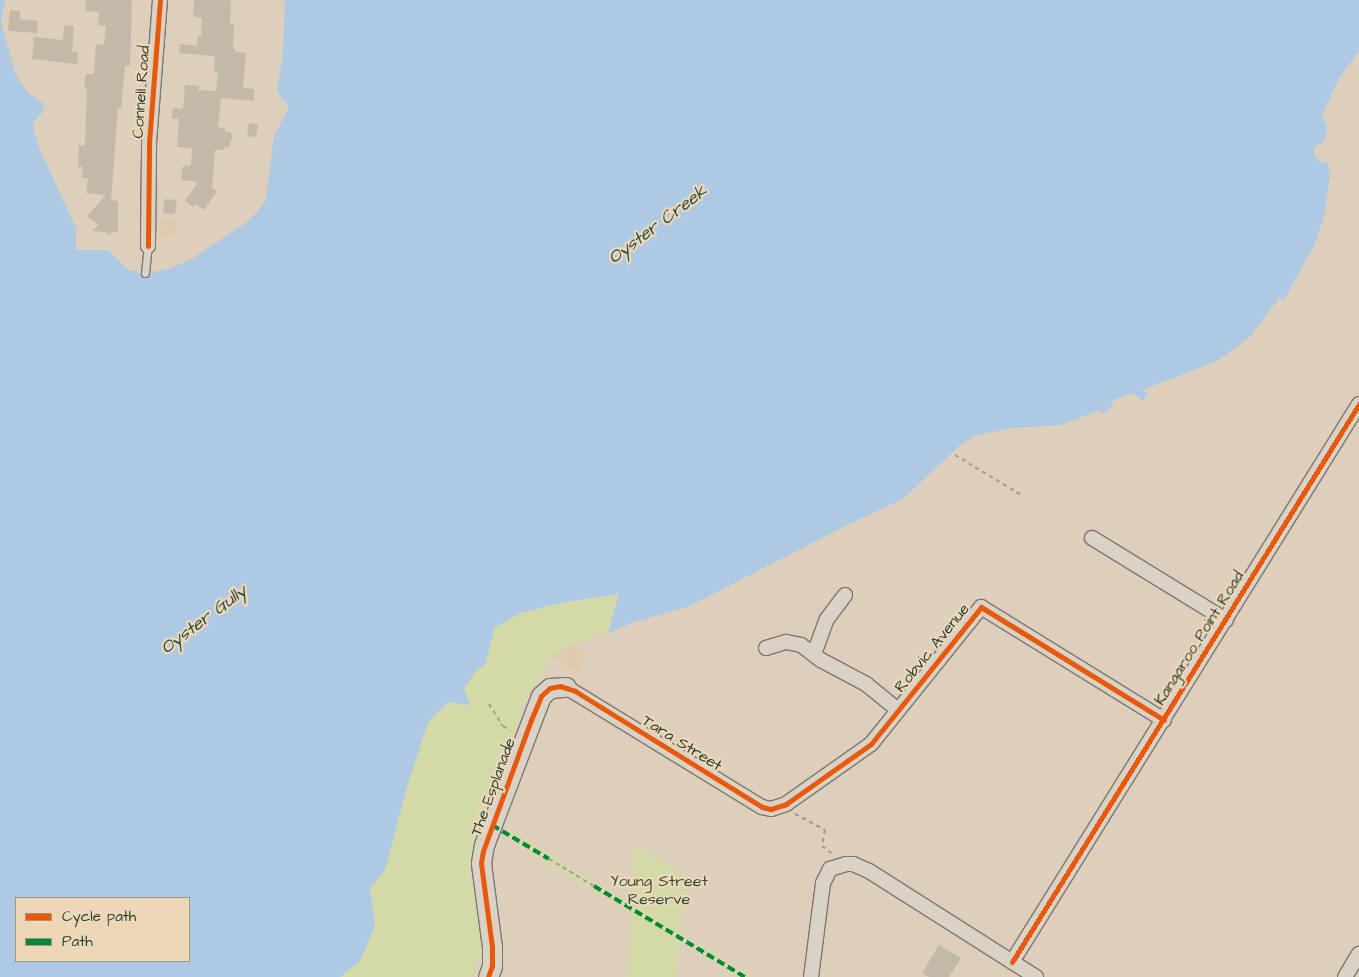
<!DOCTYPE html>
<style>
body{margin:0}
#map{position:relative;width:1359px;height:977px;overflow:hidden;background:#ddcfbc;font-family:"Architects Daughter",sans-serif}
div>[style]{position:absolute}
.built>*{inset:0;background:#decbad}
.green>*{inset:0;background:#d4d9a8}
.water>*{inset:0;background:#adc9e3}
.building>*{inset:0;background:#c3b9a8}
.path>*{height:2px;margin-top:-1px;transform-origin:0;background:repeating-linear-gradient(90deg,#9e9b92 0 4px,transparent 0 8px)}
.roads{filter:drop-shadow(1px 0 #7a796f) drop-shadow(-1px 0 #7a796f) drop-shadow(0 1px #7a796f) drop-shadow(0 -1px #7a796f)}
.lane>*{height:7px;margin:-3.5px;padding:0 3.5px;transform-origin:3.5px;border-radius:3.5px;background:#dbd2c6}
.street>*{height:14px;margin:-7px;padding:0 7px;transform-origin:7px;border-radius:7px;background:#dbd2c6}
.secondary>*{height:19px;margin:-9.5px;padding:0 9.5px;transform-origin:9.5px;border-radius:9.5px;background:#dbd2c6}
.quiet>*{height:4px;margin-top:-2px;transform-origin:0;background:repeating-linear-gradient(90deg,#00873e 0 8px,transparent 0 12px)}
.cycleway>*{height:5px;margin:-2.5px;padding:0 2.5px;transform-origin:2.5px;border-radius:2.5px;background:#e8590c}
span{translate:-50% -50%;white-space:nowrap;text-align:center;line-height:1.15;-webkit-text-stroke:4.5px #edd7b6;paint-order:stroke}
.street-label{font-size:16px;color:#1f3d34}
.park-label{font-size:16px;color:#304e3e}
.water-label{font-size:18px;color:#2b4b47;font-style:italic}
.legend{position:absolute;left:15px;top:897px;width:175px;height:65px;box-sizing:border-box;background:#edd7b6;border:1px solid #9b9982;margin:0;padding:6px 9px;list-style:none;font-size:15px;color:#1f3d34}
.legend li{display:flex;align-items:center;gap:10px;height:25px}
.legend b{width:25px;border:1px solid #9b9982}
</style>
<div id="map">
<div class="built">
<i style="clip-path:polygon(161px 220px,177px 221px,176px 233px,160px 239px)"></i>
<i style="clip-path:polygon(573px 644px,588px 654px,577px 672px,551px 656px)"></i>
</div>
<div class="green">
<i style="clip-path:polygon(1315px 147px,1314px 155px,1319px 162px,1327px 162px,1330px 176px,1324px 217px,1314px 246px,1284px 300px,1279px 298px,1250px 337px,1217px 361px,1142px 390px,1148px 394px,1143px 401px,1132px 393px,1111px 401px,1114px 404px,1104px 414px,1099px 410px,1061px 425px,1013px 428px,977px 435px,960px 445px,903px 499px,847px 525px,690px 606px,634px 622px,573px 644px,551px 656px,544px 673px,524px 699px,508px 756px,475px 843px,470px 875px,484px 939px,474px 973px,469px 977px,340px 977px,360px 961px,375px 926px,370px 889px,385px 870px,409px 780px,428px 722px,464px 688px,476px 671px,486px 663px,494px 628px,520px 613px,565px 602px,635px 591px)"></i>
<i style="clip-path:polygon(509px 829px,631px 904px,635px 845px,687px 876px,681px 933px,752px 977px,738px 977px,680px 941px,676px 977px,627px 977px,631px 913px,505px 837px)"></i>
</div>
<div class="water">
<i style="clip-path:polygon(evenodd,0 0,5px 0,1px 22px,15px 73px,27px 92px,44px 104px,42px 113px,33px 122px,34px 131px,38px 145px,76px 228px,76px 250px,108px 250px,129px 270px,145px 273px,168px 269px,190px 260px,244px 224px,257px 212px,266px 199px,274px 136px,288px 109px,288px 105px,280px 96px,277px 88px,283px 55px,285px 0,1359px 0,1359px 51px,1340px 77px,1325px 108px,1322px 120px,1327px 123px,1325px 141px,1314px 147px,1314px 155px,1319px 162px,1327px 162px,1330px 176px,1324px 217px,1314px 246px,1284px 300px,1279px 298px,1250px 337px,1217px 361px,1142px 390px,1148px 394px,1143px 401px,1132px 393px,1111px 401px,1114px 404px,1104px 414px,1099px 410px,1061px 425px,1013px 428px,977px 435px,960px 445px,903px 499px,847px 525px,690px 606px,634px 622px,608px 633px,619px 594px,565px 602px,520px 613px,494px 628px,486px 663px,476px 671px,464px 688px,470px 705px,448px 702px,428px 722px,409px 780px,385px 870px,370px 889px,375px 926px,360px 961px,340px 977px,0 977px,0 0,16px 898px,189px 898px,189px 961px,16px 961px,16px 898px)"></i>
</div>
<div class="building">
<i style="clip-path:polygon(86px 0,132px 0,130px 66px,125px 65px,121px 108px,118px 108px,111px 200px,118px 201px,118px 232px,112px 232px,110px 235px,106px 232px,92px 231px,98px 225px,87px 216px,106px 195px,86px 193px,88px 178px,82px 178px,83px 167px,78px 167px,79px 145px,85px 146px,87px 89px,84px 89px,86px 74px,94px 74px,96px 44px,104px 45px,106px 26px,98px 25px,99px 12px,85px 11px)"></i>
<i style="clip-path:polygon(194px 0,231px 0,230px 24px,234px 24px,233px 49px,235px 49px,235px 52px,246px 53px,243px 88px,254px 89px,254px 101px,221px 98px,218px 127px,225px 128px,225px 131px,230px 132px,233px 136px,229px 147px,224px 147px,223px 150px,215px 150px,212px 188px,217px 191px,204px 210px,195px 204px,193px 207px,185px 201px,198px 182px,181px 180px,183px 166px,191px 165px,192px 148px,177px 147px,179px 119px,172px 119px,173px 108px,183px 109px,185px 85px,199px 86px,198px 90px,216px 91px,218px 71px,214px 71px,215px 56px,179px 53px,180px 44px,197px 46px,198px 36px,201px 36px,202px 18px,193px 16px)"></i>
<i style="clip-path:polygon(10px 10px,20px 11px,20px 19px,38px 21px,37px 33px,8px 31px)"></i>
<i style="clip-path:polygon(64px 25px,74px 26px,72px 52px,78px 52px,77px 64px,32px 59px,34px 37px,63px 40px)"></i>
<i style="clip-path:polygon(249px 123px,258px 124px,256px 137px,247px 136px)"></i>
<i style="clip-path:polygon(165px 199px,177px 200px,175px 214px,163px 213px)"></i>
<i style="clip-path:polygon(939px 945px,961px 958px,949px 977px,929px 977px,922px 973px)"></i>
</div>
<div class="path">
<i style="left:955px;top:455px;width:77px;rotate:31.2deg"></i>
<i style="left:489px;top:704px;width:26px;rotate:58deg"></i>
<i style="left:503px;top:726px;width:9px;rotate:32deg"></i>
<i style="left:795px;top:814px;width:34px;rotate:28deg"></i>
<i style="left:825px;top:830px;width:16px;rotate:101deg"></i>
<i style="left:822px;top:846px;width:15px;rotate:37deg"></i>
<i style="left:549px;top:859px;width:52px;rotate:31deg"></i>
</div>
<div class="roads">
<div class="lane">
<i style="left:145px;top:273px;width:27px;rotate:-84deg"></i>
</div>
<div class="street">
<i style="left:148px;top:246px;width:103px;rotate:-89.4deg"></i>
<i style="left:149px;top:143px;width:143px;rotate:-85.6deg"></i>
<i style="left:1092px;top:538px;width:157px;rotate:31.5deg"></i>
<i style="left:766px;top:648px;width:21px;rotate:-17deg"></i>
<i style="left:786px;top:642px;width:15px;rotate:11deg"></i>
<i style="left:801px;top:645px;width:25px;rotate:37deg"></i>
<i style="left:821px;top:660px;width:51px;rotate:28.1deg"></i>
<i style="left:866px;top:684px;width:41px;rotate:39.1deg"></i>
<i style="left:814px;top:654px;width:37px;rotate:-70deg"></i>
<i style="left:827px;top:619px;width:30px;rotate:-53deg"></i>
<i style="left:566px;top:687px;width:230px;rotate:31.5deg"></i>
<i style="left:762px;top:807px;width:9px;rotate:13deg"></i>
<i style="left:771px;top:809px;width:16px;rotate:-18deg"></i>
<i style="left:786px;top:804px;width:104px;rotate:-35.2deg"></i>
<i style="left:871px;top:744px;width:176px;rotate:-51.2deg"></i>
<i style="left:981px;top:607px;width:215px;rotate:31.7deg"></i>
<i style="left:1012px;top:962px;width:657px;rotate:-58.12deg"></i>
<i style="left:811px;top:977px;width:95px;rotate:-82.7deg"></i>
<i style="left:823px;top:883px;width:16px;rotate:-63deg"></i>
<i style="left:830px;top:869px;width:17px;rotate:-17deg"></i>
<i style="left:846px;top:864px;width:7px"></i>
<i style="left:853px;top:864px;width:17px;rotate:24deg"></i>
<i style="left:869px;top:871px;width:198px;rotate:32.4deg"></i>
<i style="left:1345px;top:977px;width:27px;rotate:-59deg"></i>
</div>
<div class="secondary">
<i style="left:488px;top:977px;width:12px;rotate:-70deg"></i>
<i style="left:492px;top:966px;width:19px;rotate:-90deg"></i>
<i style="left:492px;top:947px;width:85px;rotate:-97.5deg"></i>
<i style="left:481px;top:863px;width:18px;rotate:-81deg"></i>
<i style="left:484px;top:845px;width:160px;rotate:-69.1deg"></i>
<i style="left:541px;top:696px;width:12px;rotate:-42deg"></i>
<i style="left:550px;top:688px;width:16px;rotate:-4deg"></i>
</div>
</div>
<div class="quiet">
<i style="left:492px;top:825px;width:66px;rotate:30.8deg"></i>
<i style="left:594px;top:886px;width:176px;rotate:31.1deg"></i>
</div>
<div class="cycleway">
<i style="left:148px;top:246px;width:103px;rotate:-89.4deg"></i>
<i style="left:149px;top:143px;width:143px;rotate:-85.6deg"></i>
<i style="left:1012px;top:962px;width:657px;rotate:-58.12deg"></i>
<i style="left:488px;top:977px;width:12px;rotate:-70deg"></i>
<i style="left:492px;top:966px;width:19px;rotate:-90deg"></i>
<i style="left:492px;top:947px;width:85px;rotate:-97.5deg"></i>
<i style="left:481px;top:863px;width:12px;rotate:-81deg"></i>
<i style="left:483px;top:851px;width:140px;rotate:-69.9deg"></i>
<i style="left:531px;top:720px;width:26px;rotate:-67deg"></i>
<i style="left:541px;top:696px;width:12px;rotate:-42deg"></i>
<i style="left:550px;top:688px;width:10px;rotate:-11deg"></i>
<i style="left:560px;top:686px;width:16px;rotate:18deg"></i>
<i style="left:575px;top:691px;width:220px;rotate:31.8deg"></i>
<i style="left:762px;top:807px;width:9px;rotate:13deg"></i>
<i style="left:771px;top:809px;width:16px;rotate:-18deg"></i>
<i style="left:786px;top:804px;width:104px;rotate:-35.2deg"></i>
<i style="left:871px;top:744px;width:176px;rotate:-51.2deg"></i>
<i style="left:981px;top:607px;width:215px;rotate:31.7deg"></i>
</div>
<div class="street-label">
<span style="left:141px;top:92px;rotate:-86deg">Connell Road</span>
<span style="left:1199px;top:638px;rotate:-58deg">Kangaroo Point Road</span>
<span style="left:932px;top:648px;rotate:-51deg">Robvic Avenue</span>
<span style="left:682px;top:743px;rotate:32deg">Tara Street</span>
<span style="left:493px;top:787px;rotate:-70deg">The Esplanade</span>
</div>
<div class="park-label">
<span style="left:659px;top:890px">Young Street<br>Reserve</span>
</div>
<div class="water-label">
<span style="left:658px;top:225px;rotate:-37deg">Oyster Creek</span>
<span style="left:204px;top:620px;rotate:-37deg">Oyster Gully</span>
</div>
<ul class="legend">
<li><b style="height:6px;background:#e8590c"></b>Cycle path</li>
<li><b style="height:6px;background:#00873e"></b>Path</li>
</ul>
</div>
